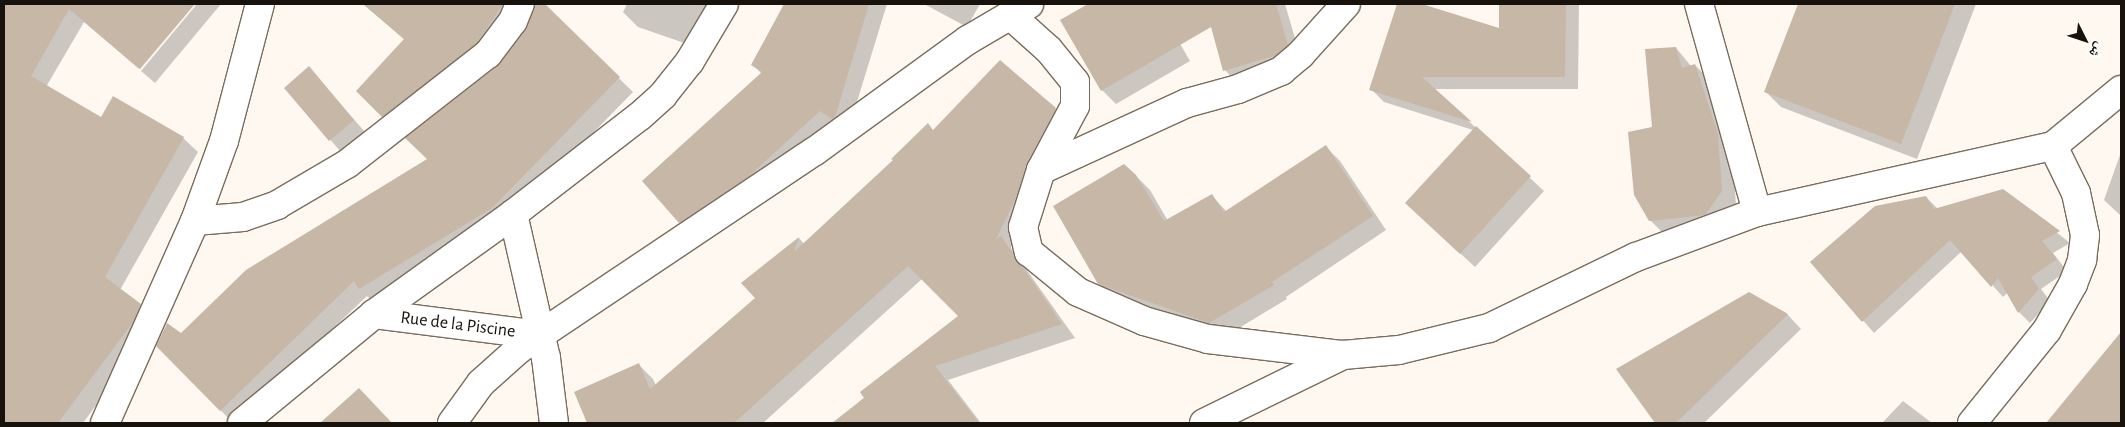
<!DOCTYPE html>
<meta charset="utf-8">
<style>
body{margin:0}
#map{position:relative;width:2125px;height:427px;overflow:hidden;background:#fff8f1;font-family:"Alegreya Sans","Noto Naskh Arabic",sans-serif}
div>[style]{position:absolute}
.shadow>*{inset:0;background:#0003}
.building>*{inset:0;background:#c6b7a6}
.roads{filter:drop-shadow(1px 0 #7a6c5c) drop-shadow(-1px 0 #7a6c5c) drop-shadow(0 1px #7a6c5c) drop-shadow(0 -1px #7a6c5c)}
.street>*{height:28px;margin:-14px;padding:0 14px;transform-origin:14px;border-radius:14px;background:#fff}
.secondary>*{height:28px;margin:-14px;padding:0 14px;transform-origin:14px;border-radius:14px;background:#fff}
.primary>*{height:28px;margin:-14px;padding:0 14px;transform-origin:14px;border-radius:14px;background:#fff}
span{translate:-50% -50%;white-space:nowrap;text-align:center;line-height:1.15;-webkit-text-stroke:4px #fff;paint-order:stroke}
.street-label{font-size:18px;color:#17120c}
.frame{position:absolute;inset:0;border:5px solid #17120c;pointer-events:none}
.north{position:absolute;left:2060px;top:15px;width:50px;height:50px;-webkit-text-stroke:4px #fff;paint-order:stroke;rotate:131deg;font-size:14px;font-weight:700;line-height:20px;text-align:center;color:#17120c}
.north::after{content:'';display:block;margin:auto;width:18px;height:22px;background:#17120c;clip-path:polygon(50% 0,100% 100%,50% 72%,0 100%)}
</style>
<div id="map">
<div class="shadow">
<i style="clip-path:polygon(41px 4px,193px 4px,139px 69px,84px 22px,46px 87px,101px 119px,183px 138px,198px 152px,120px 290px,155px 319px,147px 336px,83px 423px,48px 423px,4px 377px,4px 7px,27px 20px)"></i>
<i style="clip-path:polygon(197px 4px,221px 4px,155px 83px,141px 71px)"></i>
<i style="clip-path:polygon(363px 4px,509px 4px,518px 13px,397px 129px,371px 104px,405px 40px)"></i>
<i style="clip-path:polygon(627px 4px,708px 4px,687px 44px,638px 27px,623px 12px)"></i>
<i style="clip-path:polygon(786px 4px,887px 4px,848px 131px,694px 236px,680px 222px,762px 74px,753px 65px)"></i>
<i style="clip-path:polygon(924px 4px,980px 4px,967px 27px)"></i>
<i style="clip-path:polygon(1091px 4px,1157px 4px,1190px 61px,1116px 104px,1102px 90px,1062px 20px)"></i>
<i style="clip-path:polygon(1205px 4px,1285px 4px,1301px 59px,1239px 85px,1225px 70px)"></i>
<i style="clip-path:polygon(1398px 4px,1418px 4px,1500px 30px,1500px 4px,1579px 4px,1578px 89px,1434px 89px,1544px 191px,1475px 267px,1421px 217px,1473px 130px,1384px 102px,1371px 89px)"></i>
<i style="clip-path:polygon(1800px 4px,1976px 4px,1917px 159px,1781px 107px,1766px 92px)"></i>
<i style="clip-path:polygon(552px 13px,633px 92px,506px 222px,374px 303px,367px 296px,233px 423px,158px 346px,181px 334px,428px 159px,531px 22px)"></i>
<i style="clip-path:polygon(1676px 48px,1691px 66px,1695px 65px,1709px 79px,1732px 149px,1736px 205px,1664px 234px,1650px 220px,1654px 128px)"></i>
<i style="clip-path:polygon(309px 68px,365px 132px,341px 152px,285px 88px)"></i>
<i style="clip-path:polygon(1055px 109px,1069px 123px,1011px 248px,1075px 338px,948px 380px,981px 423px,834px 423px,960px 317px,922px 279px,763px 423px,717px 423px,672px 372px,756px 298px,743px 283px,799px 238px,804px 244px,934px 132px)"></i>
<i style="clip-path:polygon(1326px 147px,1340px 161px,1386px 230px,1286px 297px,1287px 299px,1224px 337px,1113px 297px,1099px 283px,1136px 176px,1150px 190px,1168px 221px,1212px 196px,1227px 212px)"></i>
<i style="clip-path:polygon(2121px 152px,2121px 216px,2104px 200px)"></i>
<i style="clip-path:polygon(2003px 190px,2070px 243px,2053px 253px,2067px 271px,2041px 289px,2050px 301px,2030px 323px,2019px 312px,2008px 292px,2003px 297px,1962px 251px,1874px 333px,1812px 262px,1926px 197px,1938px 209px)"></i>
<i style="clip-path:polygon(1749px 294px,1788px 315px,1801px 329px,1704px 423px,1656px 423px,1617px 369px)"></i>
<i style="clip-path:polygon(2114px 343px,2121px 343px,2121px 423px,2048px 423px)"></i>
<i style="clip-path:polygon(639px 365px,653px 379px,672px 423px,589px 423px,575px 393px)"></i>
<i style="clip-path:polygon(359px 389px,391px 423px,322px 423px)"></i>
<i style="clip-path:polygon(1903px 401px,1932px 423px,1882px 423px)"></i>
</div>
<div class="building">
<i style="clip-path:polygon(4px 4px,195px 4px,140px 69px,69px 9px,31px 76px,101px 117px,113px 96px,184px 137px,105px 277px,141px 304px,133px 322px,58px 423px,4px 423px)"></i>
<i style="clip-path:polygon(363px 4px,503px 4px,477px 43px,382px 117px,356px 91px,404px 39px)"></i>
<i style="clip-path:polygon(535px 4px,545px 4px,620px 77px,492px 208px,359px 289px,354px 281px,220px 411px,156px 346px,167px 323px,181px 333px,246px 270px,427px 159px,405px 138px,500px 64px,526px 30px)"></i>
<i style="clip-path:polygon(784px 4px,869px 4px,835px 117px,832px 119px,820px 111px,749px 176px,679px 223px,642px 181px,762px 72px,751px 65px)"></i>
<i style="clip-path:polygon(1088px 4px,1276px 4px,1288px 45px,1274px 56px,1223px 71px,1211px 27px,1101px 91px,1060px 20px)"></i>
<i style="clip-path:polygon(1397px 4px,1422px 4px,1499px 28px,1499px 4px,1566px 4px,1565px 77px,1422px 77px,1472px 122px,1369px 90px)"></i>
<i style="clip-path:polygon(1798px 4px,1955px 4px,1901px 144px,1764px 92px)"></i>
<i style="clip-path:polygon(1676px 47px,1682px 68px,1695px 64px,1718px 134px,1722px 191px,1705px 215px,1649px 221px,1634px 195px,1628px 132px,1652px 127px,1645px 49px)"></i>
<i style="clip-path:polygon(1000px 60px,1056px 108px,1027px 163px,1016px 198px,996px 239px,1001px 236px,1062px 324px,935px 366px,979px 423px,832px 423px,864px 398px,860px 392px,958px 316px,908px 266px,734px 423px,587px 423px,574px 392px,639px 363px,650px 389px,755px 298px,741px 283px,799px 237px,794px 252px,893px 160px,891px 159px,928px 123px,933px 130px)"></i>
<i style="clip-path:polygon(309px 66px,354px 120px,329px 141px,284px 88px)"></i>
<i style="clip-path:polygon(1476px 126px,1531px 176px,1460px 254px,1405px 203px)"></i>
<i style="clip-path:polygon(1326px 145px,1373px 216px,1272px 282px,1274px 285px,1209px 323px,1098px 284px,1053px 206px,1124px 164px,1136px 175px,1164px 221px,1212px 194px,1224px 212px)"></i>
<i style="clip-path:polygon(2003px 189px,2060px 231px,2042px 241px,2057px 259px,2031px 277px,2039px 289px,2018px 313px,1998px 278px,1991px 287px,1950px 240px,1862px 322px,1810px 262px,1875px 206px,1926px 196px,1934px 209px)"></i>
<i style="clip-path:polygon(1749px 292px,1788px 314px,1676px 423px,1655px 423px,1616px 369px)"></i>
<i style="clip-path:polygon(2121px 332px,2121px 423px,2046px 423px)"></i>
<i style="clip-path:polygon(359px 388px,392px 423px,320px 423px)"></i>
</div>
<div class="roads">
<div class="street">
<i style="left:1699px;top:4px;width:216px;rotate:74.4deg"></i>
<i style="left:1757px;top:212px;width:303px;rotate:-12.6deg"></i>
<i style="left:2053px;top:146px;width:88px;rotate:-39.5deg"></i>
<i style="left:1010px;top:15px;width:52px;rotate:41.9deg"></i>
<i style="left:1049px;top:50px;width:41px;rotate:50.9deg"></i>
<i style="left:1075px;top:82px;width:24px;rotate:90deg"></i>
<i style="left:1075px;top:106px;width:72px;rotate:118deg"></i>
<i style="left:1041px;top:170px;width:60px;rotate:107.5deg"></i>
<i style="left:1023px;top:227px;width:26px;rotate:77deg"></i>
<i style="left:1029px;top:252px;width:63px;rotate:39.2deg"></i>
<i style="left:1078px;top:292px;width:72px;rotate:23.7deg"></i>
<i style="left:1144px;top:321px;width:66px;rotate:15.7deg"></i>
<i style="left:1208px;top:339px;width:136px;rotate:6.8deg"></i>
<i style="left:1041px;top:170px;width:161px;rotate:-24.7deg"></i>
<i style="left:1187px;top:103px;width:53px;rotate:-15.4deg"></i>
<i style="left:1238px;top:89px;width:47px;rotate:-22.7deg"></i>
<i style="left:1281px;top:71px;width:26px;rotate:-40deg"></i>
<i style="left:1301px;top:54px;width:67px;rotate:-48deg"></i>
<i style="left:195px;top:221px;width:48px;rotate:-4.8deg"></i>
<i style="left:243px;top:217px;width:36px;rotate:-19deg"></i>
<i style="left:277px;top:205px;width:81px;rotate:-30.4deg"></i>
<i style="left:347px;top:164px;width:179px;rotate:-38deg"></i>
<i style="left:488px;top:54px;width:41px;rotate:-52.9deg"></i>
<i style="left:513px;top:21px;width:18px;rotate:-68deg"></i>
<i style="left:452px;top:423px;width:49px;rotate:-54.1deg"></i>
<i style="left:481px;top:383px;width:51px;rotate:-41.8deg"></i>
<i style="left:519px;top:349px;width:356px;rotate:-33.8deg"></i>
<i style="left:815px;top:151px;width:189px;rotate:-36deg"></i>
<i style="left:968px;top:40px;width:71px;rotate:-30.5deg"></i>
<i style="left:1204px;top:423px;width:155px;rotate:-26.1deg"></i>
<i style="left:1343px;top:355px;width:56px;rotate:-5.1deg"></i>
<i style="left:1399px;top:350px;width:93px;rotate:-13.7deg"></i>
<i style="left:1489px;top:328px;width:163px;rotate:-25.8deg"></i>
<i style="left:1636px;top:257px;width:129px;rotate:-20.4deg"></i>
<i style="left:1972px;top:423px;width:119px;rotate:-51.1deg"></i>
<i style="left:2047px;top:330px;width:53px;rotate:-60.5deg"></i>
<i style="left:2073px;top:284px;width:26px;rotate:-69deg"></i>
<i style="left:2082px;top:260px;width:25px;rotate:-83deg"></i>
<i style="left:2085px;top:235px;width:43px;rotate:-102.1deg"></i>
<i style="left:2076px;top:193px;width:52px;rotate:-116.1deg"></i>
</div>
<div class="secondary">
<i style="left:513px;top:214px;width:148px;rotate:77.1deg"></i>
<i style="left:546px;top:358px;width:65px;rotate:83deg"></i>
<i style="left:374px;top:314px;width:168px;rotate:7.2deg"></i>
<i style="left:242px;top:423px;width:171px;rotate:-39.5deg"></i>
<i style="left:374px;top:314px;width:171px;rotate:-35.7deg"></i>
<i style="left:513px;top:214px;width:160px;rotate:-37.7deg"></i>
<i style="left:640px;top:116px;width:31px;rotate:-42deg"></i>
<i style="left:663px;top:95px;width:43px;rotate:-51.5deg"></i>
<i style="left:690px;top:61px;width:66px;rotate:-59.2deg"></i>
</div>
<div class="primary">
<i style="left:105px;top:423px;width:221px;rotate:-66deg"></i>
<i style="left:195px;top:221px;width:85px;rotate:-70.1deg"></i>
<i style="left:224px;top:141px;width:142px;rotate:-75.3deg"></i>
</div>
</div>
<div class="street-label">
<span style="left:458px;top:325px;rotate:7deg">Rue de la Piscine</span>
</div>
<div class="frame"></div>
<div class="north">ش</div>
</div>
